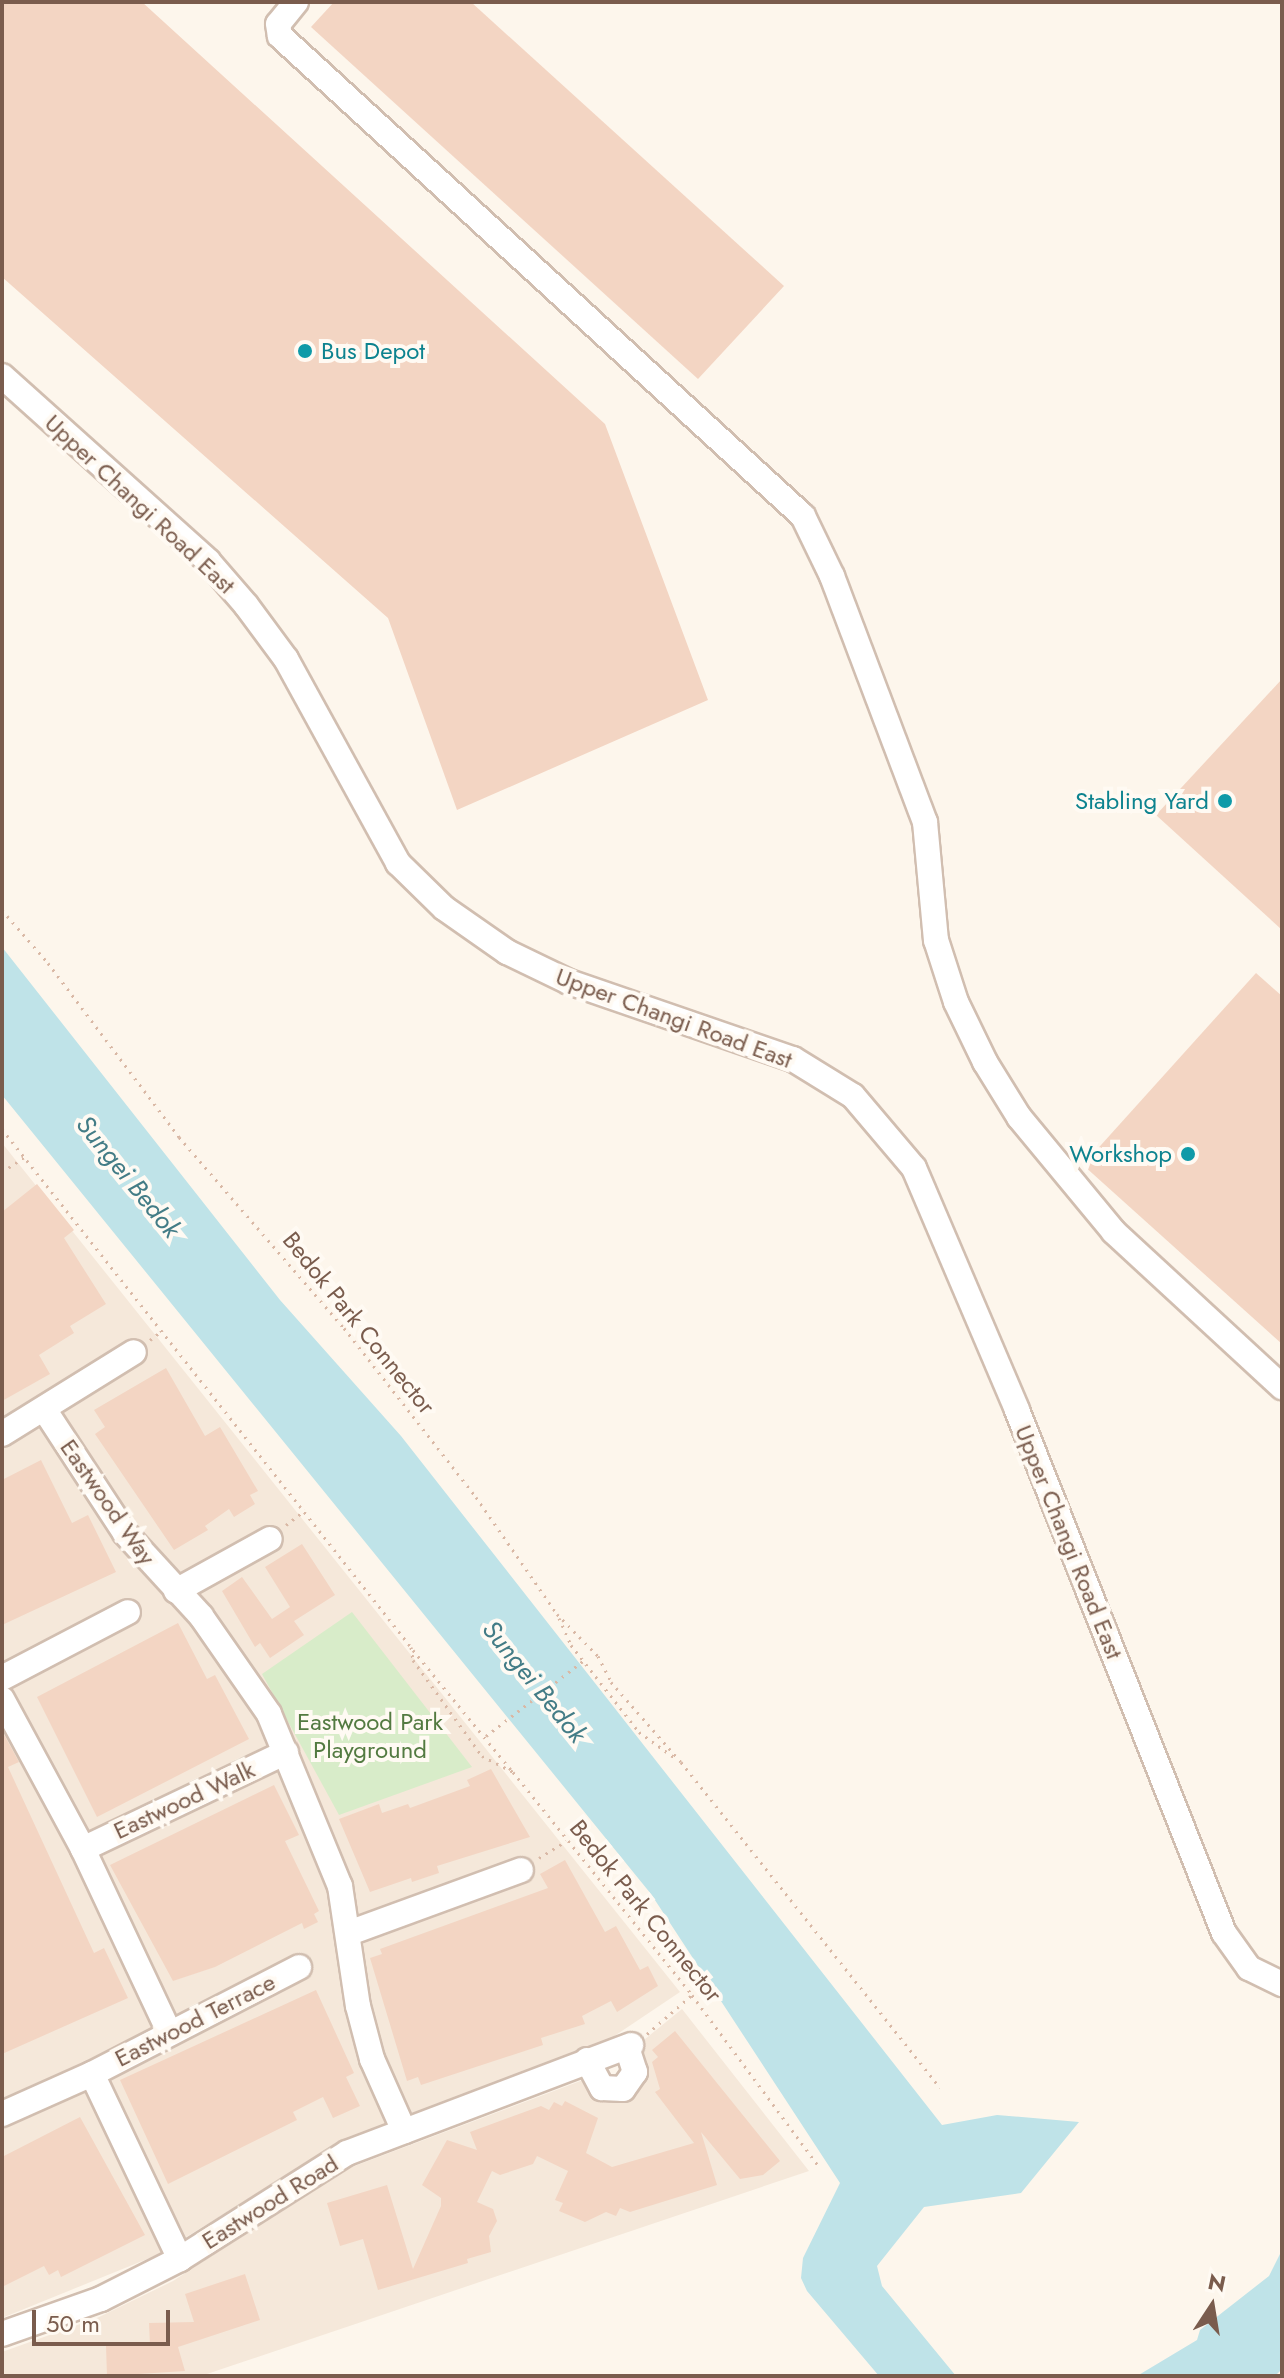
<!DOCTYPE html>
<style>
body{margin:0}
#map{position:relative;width:1284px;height:2378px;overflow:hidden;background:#fdf6ec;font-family:Jost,sans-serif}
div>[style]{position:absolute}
.residential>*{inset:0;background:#f5e8da}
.green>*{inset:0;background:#d8ecc9}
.water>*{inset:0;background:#bfe3e8}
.building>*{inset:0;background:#f3d5c3}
.path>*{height:3px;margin-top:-1.5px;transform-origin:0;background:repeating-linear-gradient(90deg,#d9b8a5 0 2px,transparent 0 8px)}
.roads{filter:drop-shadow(2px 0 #d1beb0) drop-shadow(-2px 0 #d1beb0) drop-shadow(0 2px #d1beb0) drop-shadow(0 -2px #d1beb0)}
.minor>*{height:24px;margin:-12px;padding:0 12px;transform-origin:12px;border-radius:12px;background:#fff}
.dots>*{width:22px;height:22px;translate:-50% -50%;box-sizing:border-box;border:4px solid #fffaf3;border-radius:50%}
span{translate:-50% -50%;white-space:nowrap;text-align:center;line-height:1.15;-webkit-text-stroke:8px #fffaf3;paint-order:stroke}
.culture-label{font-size:24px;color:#0d838f}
.left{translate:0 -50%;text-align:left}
.right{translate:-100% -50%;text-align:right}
.street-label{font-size:24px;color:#7a5c4d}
.park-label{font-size:24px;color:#537a41}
.water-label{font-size:26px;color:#437c86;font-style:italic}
.frame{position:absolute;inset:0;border:4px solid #7a5c4d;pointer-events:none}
.north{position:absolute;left:1172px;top:2266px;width:80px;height:80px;-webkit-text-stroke:6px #fffaf3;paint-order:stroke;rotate:12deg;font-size:22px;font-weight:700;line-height:32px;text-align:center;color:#7a5c4d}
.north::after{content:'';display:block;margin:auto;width:28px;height:36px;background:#7a5c4d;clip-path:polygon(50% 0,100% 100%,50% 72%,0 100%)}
.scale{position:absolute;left:32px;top:2310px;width:138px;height:36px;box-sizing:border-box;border:4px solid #7a5c4d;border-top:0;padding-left:10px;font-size:24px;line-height:28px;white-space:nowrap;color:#7a5c4d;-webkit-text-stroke:6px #fffaf3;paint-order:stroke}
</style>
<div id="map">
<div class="residential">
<i style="clip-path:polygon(2px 1143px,680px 1992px,601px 2045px,316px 2157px,157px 2255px,2px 2318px)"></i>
<i style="clip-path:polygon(682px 2009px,809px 2171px,201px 2376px,2px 2376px,2px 2352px,97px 2318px,173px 2281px,344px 2170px,583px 2080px,592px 2090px,646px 2068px,639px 2044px)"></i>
</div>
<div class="green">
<i style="clip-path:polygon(352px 1612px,472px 1767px,339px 1815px,262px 1674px)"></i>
</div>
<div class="water">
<i style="clip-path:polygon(2px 947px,280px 1300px,401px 1436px,942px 2125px,997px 2115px,1079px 2122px,1021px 2193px,924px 2207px,877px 2266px,882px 2286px,956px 2376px,879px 2376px,807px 2291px,801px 2278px,803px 2258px,840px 2183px,651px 1894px,2px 1095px)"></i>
<i style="clip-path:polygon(1282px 2250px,1282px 2369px,1275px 2376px,1137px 2376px,1197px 2340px,1200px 2330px,1269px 2276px)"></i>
</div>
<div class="building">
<i style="clip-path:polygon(2px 2px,142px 2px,605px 424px,708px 700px,457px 810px,388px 618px,2px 277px)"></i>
<i style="clip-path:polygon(334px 2px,471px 2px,784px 286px,698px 379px,311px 27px)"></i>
<i style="clip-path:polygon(1282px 679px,1282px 930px,1156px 815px)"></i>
<i style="clip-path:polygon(1256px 973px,1282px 996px,1282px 1344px,1083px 1165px)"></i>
<i style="clip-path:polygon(37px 1184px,74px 1230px,64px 1238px,106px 1304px,70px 1326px,74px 1333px,39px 1355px,50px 1374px,2px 1401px,2px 1212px)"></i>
<i style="clip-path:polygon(166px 1368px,205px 1436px,220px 1427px,258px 1491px,250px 1495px,255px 1504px,234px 1517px,229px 1509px,205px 1526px,208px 1530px,174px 1550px,95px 1434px,105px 1427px,94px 1410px)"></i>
<i style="clip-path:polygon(41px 1460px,72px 1523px,88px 1515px,116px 1572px,2px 1625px,2px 1480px)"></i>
<i style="clip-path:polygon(302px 1544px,335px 1595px,294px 1621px,304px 1635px,270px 1658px,260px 1643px,255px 1647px,222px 1591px,242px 1577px,272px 1619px,290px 1607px,265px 1567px)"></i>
<i style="clip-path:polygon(178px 1623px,207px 1679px,215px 1675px,249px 1739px,97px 1817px,37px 1697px)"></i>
<i style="clip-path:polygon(2px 1731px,19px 1762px,8px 1767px,94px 1953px,104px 1948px,128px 1998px,2px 2054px)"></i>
<i style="clip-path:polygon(491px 1769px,530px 1837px,437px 1866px,439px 1873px,412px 1882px,411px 1878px,370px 1892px,339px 1819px,379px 1804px,382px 1813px,408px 1804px,410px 1808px,470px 1786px,467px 1780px)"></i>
<i style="clip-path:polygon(274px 1785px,299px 1835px,285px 1841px,319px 1911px,314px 1914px,318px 1922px,304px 1929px,302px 1923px,215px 1967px,173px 1981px,110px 1865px)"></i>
<i style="clip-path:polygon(565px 1860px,605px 1932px,616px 1926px,640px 1970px,648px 1966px,658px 1986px,617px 2012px,611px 2001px,582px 2016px,585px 2024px,541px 2038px,543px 2045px,421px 2085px,418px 2077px,407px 2081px,370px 1958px,382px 1954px,380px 1949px,548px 1888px,540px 1874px)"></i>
<i style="clip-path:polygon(316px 1990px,354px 2073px,346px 2077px,360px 2106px,333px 2118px,323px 2097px,293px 2112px,297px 2120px,168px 2184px,120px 2080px)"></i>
<i style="clip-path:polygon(675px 2031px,780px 2161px,763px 2175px,740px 2179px,701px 2132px,717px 2185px,630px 2212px,620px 2208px,616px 2216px,606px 2212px,585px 2222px,559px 2211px,563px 2203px,555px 2200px,568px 2171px,537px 2156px,533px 2164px,500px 2175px,492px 2171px,477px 2202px,493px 2209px,497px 2221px,489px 2236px,491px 2252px,467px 2259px,468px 2263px,378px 2290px,363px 2239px,340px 2246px,327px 2203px,387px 2185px,413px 2269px,441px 2206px,441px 2198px,422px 2185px,447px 2140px,477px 2150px,470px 2132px,541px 2106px,549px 2110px,554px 2102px,562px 2106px,565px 2101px,598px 2118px,586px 2153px,612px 2167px,694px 2143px,655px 2092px,660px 2089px,652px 2062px,658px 2057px,652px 2050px)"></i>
<i style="clip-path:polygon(80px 2117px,145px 2235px,61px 2277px,58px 2270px,49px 2275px,44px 2266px,2px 2287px,2px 2157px)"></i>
<i style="clip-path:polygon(245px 2274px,260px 2320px,178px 2347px,185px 2371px,107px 2376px,106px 2346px,150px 2345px,149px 2323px,194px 2322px,185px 2294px)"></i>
</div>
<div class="path">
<i style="left:2px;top:910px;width:70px;rotate:49deg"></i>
<i style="left:48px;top:963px;width:218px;rotate:53deg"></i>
<i style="left:179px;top:1137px;width:252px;rotate:49.2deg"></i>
<i style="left:344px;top:1328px;width:214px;rotate:52deg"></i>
<i style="left:476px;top:1497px;width:142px;rotate:55.3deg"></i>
<i style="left:557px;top:1614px;width:59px;rotate:45.7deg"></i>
<i style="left:598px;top:1656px;width:29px;rotate:63deg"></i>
<i style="left:611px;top:1682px;width:106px;rotate:48.8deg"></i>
<i style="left:681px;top:1762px;width:416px;rotate:51.5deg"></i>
<i style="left:2px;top:1129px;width:660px;rotate:51.71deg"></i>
<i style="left:411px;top:1647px;width:13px;rotate:81deg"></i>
<i style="left:413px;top:1660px;width:118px;rotate:54.3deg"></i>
<i style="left:482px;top:1756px;width:35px;rotate:27deg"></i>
<i style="left:513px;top:1772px;width:286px;rotate:51.2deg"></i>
<i style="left:692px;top:1995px;width:215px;rotate:53.5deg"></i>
<i style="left:2px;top:1172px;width:27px;rotate:-34deg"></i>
<i style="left:150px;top:1340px;width:16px;rotate:-38deg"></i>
<i style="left:286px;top:1525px;width:24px;rotate:-38deg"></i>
<i style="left:559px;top:1618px;width:30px;rotate:66deg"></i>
<i style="left:571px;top:1645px;width:110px;rotate:52deg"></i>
<i style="left:639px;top:1732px;width:44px;rotate:35.8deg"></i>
<i style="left:413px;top:1650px;width:156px;rotate:50.7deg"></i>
<i style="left:486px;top:1736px;width:123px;rotate:-37.7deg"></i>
<i style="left:539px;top:1858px;width:32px;rotate:-32deg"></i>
<i style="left:647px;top:2034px;width:60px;rotate:-40.9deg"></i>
</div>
<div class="roads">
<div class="minor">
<i style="left:296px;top:2px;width:28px;rotate:129deg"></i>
<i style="left:278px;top:24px;width:12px;rotate:81deg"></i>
<i style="left:280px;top:36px;width:710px;rotate:42.55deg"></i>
<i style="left:803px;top:516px;width:67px;rotate:64.2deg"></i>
<i style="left:832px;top:576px;width:263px;rotate:69.3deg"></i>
<i style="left:925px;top:822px;width:119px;rotate:84.7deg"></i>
<i style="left:936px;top:940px;width:65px;rotate:72.1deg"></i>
<i style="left:956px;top:1002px;width:67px;rotate:64.2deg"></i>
<i style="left:985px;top:1062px;width:65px;rotate:58.3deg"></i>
<i style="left:1019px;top:1117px;width:149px;rotate:50.4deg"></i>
<i style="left:1114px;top:1232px;width:229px;rotate:42.7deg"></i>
<i style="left:2px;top:376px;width:277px;rotate:41.9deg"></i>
<i style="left:208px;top:561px;width:58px;rotate:49.2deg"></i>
<i style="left:246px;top:605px;width:67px;rotate:53.5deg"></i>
<i style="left:286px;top:659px;width:233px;rotate:61.2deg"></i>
<i style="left:398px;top:863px;width:64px;rotate:44.4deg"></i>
<i style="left:444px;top:908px;width:77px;rotate:34.9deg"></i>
<i style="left:507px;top:952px;width:69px;rotate:25.8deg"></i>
<i style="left:569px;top:982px;width:237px;rotate:19deg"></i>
<i style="left:793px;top:1059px;width:70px;rotate:31.7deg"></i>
<i style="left:853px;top:1096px;width:94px;rotate:49.7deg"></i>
<i style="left:914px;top:1168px;width:263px;rotate:66.9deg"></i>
<i style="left:1017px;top:1410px;width:562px;rotate:68.41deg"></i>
<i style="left:1224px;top:1933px;width:43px;rotate:54.5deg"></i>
<i style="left:1249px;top:1968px;width:37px;rotate:26deg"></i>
<i style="left:44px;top:1409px;width:148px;rotate:56.8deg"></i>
<i style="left:125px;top:1533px;width:113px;rotate:47.5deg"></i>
<i style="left:201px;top:1616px;width:119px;rotate:55.2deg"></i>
<i style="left:269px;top:1714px;width:186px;rotate:67.6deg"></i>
<i style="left:340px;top:1886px;width:121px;rotate:81.5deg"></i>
<i style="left:358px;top:2006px;width:55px;rotate:75.2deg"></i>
<i style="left:372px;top:2059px;width:79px;rotate:66deg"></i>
<i style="left:2px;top:1434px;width:155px;rotate:-31.8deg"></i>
<i style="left:176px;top:1591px;width:107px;rotate:-29deg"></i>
<i style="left:2px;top:1678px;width:142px;rotate:-27.6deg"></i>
<i style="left:2px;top:1699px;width:170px;rotate:61.6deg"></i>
<i style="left:83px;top:1849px;width:200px;rotate:64.8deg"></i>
<i style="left:83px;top:1849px;width:225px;rotate:-25.5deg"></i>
<i style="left:349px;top:1933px;width:183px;rotate:-20.1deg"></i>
<i style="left:587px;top:2060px;width:32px;rotate:62deg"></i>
<i style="left:602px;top:2088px;width:21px;rotate:3deg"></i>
<i style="left:623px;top:2089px;width:21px;rotate:-55deg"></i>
<i style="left:635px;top:2072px;width:26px;rotate:-108deg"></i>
<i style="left:92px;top:2074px;width:205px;rotate:64.6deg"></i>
<i style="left:2px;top:2114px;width:98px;rotate:-24deg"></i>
<i style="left:92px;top:2074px;width:233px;rotate:-27.3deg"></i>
<i style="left:2px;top:2334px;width:105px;rotate:-19.5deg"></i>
<i style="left:101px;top:2299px;width:89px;rotate:-26.9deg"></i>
<i style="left:180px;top:2259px;width:198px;rotate:-32.4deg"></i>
<i style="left:347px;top:2153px;width:304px;rotate:-20.8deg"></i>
</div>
</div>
<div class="dots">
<i style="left:305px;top:351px;background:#0f9aa8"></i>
<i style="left:1225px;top:801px;background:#0f9aa8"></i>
<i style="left:1188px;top:1154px;background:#0f9aa8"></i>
</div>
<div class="culture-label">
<span class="left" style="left:321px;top:351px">Bus Depot</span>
<span class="right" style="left:1209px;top:801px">Stabling Yard</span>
<span class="right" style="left:1172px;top:1154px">Workshop</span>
</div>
<div class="street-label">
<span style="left:140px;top:504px;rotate:43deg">Upper Changi Road East</span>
<span style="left:674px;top:1018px;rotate:20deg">Upper Changi Road East</span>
<span style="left:359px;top:1323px;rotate:51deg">Bedok Park Connector</span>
<span style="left:108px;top:1502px;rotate:55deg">Eastwood Way</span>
<span style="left:1069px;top:1542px;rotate:68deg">Upper Changi Road East</span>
<span style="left:184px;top:1800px;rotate:-25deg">Eastwood Walk</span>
<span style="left:646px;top:1911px;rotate:51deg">Bedok Park Connector</span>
<span style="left:195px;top:2020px;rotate:-27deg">Eastwood Terrace</span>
<span style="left:270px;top:2202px;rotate:-32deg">Eastwood Road</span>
</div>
<div class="park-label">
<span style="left:370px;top:1736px">Eastwood Park<br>Playground</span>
</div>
<div class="water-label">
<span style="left:128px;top:1177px;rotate:51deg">Sungei Bedok</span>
<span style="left:534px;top:1682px;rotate:51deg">Sungei Bedok</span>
</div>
<div class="frame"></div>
<div class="north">N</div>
<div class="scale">50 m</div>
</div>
